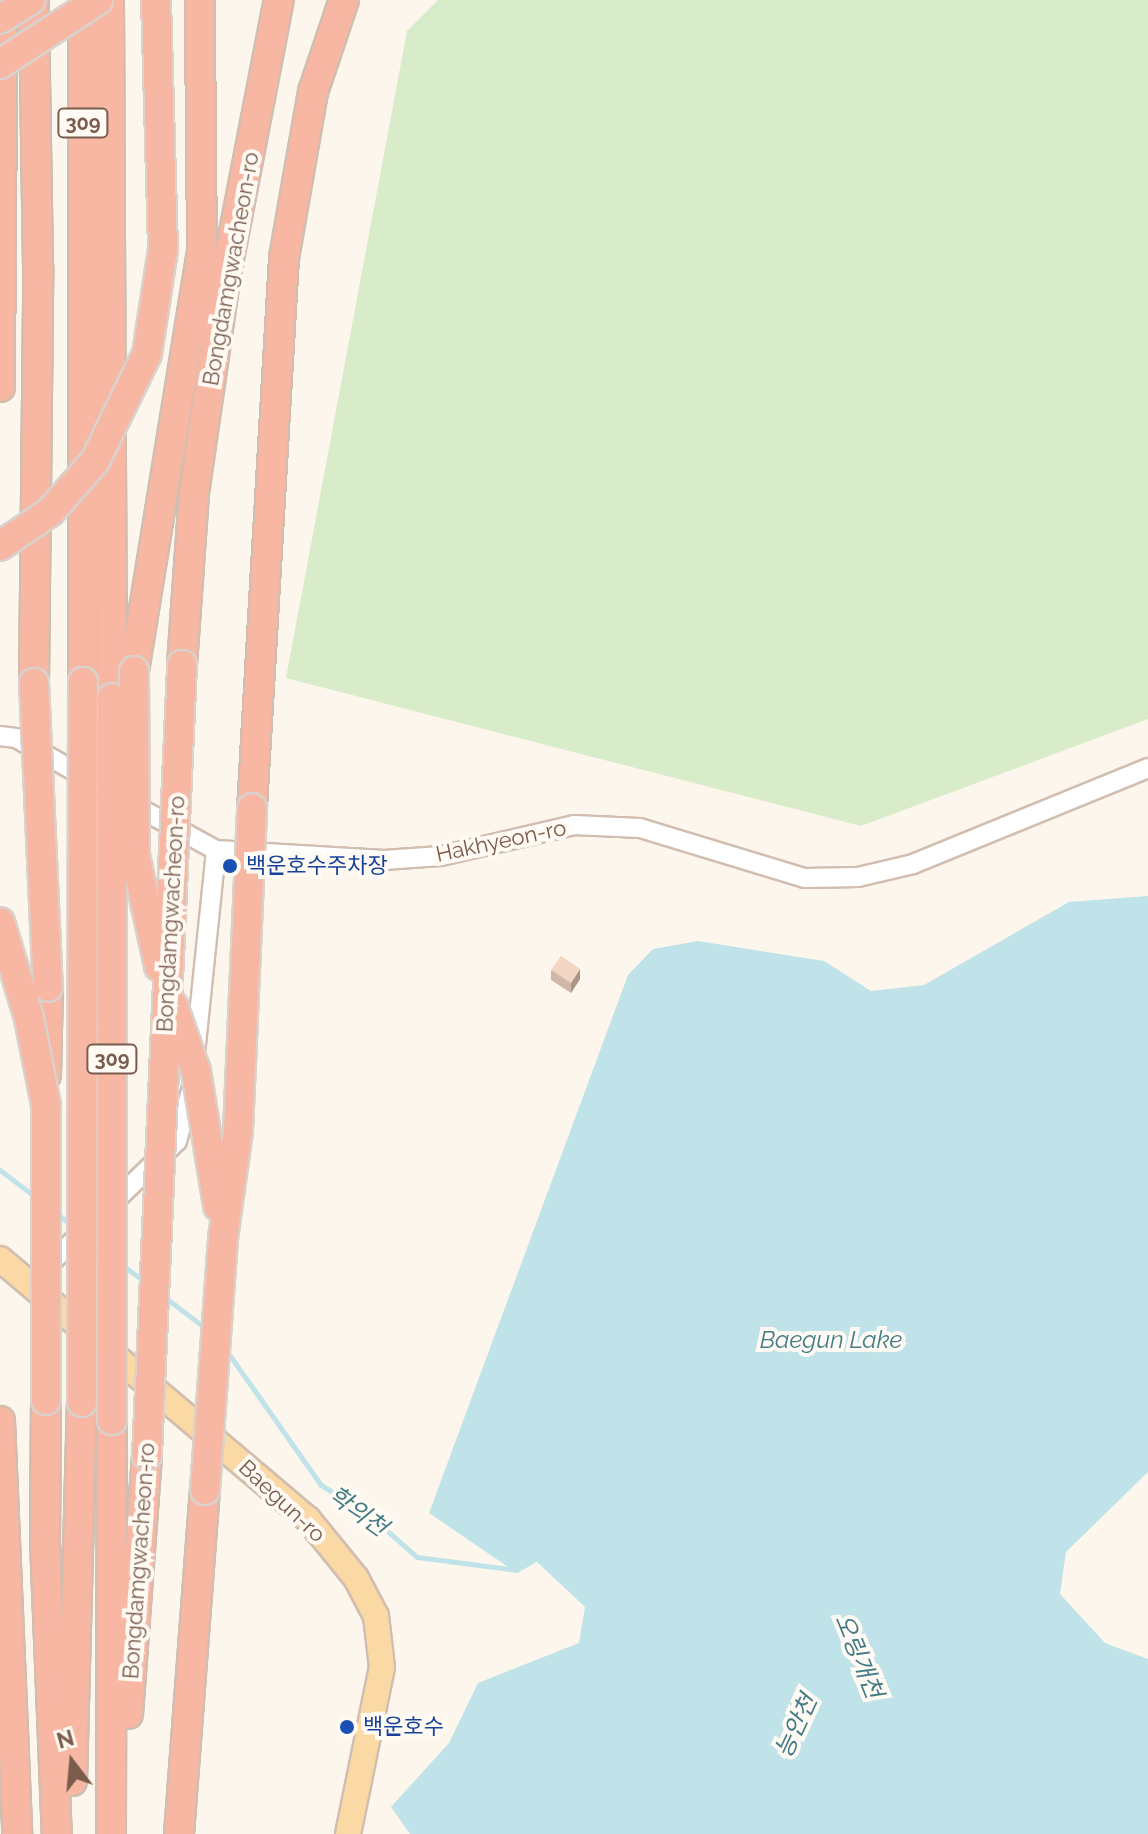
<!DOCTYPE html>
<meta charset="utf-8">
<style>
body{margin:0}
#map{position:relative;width:1148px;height:1834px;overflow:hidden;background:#fdf6ec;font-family:Raleway,"Noto Sans KR",sans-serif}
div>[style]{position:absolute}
.green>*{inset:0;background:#d8ecc9}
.water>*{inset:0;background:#bfe3e8}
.stream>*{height:5px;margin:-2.5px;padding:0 2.5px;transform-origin:2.5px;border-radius:2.5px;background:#bfe3e8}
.roads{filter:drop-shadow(2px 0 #d1beb0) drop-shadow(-2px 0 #d1beb0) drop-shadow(0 2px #d1beb0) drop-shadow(0 -2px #d1beb0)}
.minor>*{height:18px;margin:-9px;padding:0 9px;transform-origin:9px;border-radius:9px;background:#fff}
.major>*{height:24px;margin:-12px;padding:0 12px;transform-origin:12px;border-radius:12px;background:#fbd9a5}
.highway>*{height:28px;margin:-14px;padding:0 14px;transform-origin:14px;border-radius:14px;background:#f7b7a3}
.bridges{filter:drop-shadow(2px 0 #dad1cd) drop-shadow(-2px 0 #dad1cd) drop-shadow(0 2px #dad1cd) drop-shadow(0 -2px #dad1cd)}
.highway-bridge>*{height:28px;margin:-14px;padding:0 14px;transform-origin:14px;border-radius:14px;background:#f7b7a3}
.wall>*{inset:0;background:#d1b7a8}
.shaded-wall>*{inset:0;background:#aa9588}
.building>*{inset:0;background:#f3d5c3}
.dots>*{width:22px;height:22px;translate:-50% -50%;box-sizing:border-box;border:4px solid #fffaf3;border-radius:50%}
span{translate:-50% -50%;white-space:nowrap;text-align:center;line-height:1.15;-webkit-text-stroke:8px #fffaf3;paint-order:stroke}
.shield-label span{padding:2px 6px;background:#fffaf3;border:2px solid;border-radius:6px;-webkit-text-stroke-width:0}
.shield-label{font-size:20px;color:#7a5c4d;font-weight:700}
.street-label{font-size:22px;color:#7a5c4d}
.transit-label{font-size:22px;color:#164399}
.left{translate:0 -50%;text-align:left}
.water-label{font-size:24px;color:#437c86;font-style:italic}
.north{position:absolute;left:32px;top:1722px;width:80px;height:80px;-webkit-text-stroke:6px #fffaf3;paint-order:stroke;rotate:344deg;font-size:22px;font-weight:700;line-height:32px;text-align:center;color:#7a5c4d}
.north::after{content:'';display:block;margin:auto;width:28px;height:36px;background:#7a5c4d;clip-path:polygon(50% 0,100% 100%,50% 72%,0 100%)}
</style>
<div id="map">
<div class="green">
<i style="clip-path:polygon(438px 0,1148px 0,1148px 719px,861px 826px,286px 678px,407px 31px)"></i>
</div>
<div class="water">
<i style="clip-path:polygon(1148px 896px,1148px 1472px,1066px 1552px,1060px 1594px,1105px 1643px,1148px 1659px,1148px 1834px,410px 1834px,391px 1807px,449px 1743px,478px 1683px,579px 1643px,585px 1607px,537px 1562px,517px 1573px,429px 1513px,628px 975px,653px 949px,698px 941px,824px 961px,871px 991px,924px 985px,1069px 902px)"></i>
</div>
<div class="stream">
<i style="left:0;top:1170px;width:43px;rotate:37.4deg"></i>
<i style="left:55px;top:1212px;width:22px;rotate:39deg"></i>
<i style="left:121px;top:1264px;width:30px;rotate:37deg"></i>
<i style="left:162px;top:1295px;width:54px;rotate:37.5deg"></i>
<i style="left:226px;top:1350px;width:165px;rotate:54.9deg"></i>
<i style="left:321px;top:1485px;width:55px;rotate:31.7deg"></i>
<i style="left:368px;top:1514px;width:65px;rotate:41.3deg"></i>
<i style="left:417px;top:1557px;width:101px;rotate:7.4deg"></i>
</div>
<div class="roads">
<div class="minor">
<i style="left:0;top:736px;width:16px;rotate:7deg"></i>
<i style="left:16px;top:738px;width:85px;rotate:29.6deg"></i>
<i style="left:130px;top:803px;width:98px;rotate:28.7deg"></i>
<i style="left:216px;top:850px;width:168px;rotate:3.4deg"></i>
<i style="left:384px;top:860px;width:57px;rotate:-4deg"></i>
<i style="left:441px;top:856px;width:137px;rotate:-13.1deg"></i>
<i style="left:574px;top:825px;width:66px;rotate:2.6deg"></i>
<i style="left:640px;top:828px;width:172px;rotate:16.9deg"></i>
<i style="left:805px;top:878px;width:53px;rotate:-1.1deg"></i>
<i style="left:858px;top:877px;width:57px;rotate:-13.3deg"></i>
<i style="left:913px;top:864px;width:254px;rotate:-22.2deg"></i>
<i style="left:195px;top:1054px;width:205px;rotate:-84.1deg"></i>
<i style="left:43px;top:1270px;width:186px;rotate:-43.9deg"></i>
<i style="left:177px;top:1141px;width:52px;rotate:-74.4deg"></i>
</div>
<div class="major">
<i style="left:0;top:1259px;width:403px;rotate:40.2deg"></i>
<i style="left:308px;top:1519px;width:76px;rotate:50.9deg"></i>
<i style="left:356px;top:1578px;width:43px;rotate:62.2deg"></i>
<i style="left:376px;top:1616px;width:51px;rotate:83.3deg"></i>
<i style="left:382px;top:1667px;width:170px;rotate:101.5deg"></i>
</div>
<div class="highway">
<i style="left:109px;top:0;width:698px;rotate:89.75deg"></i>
<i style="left:0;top:387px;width:387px;rotate:-89.6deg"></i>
<i style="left:182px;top:665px;width:172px;rotate:-86deg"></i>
<i style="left:194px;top:493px;width:221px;rotate:-81.7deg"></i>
<i style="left:226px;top:274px;width:279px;rotate:-79.1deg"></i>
<i style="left:134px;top:671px;width:423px;rotate:-80.8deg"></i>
<i style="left:202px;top:253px;width:253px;rotate:-90.5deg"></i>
<i style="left:83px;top:682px;width:682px;rotate:-90deg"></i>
<i style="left:34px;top:683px;width:416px;rotate:-89.4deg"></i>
<i style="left:38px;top:267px;width:267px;rotate:-90.9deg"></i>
<i style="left:252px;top:808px;width:551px;rotate:-86.67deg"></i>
<i style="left:284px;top:258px;width:169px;rotate:-80.1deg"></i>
<i style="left:313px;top:92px;width:97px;rotate:-71.4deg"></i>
<i style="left:46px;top:1075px;width:88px;rotate:-88.7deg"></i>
<i style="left:46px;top:1400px;width:141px;rotate:90.4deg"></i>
<i style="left:45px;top:1541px;width:293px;rotate:87.7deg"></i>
<i style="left:0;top:1421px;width:413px;rotate:87.6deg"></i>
<i style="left:128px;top:1714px;width:260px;rotate:-85.8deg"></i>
<i style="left:72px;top:1781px;width:379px;rotate:-88.5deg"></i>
<i style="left:111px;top:1834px;width:414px;rotate:-89.9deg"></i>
<i style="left:179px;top:1834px;width:345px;rotate:-85.7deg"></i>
</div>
</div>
<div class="bridges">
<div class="highway-bridge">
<i style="left:0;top:19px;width:36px;rotate:-32deg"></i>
<i style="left:0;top:64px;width:117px;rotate:-33.1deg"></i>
<i style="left:0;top:546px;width:60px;rotate:-34.2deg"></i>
<i style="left:50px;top:512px;width:68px;rotate:-48.6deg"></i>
<i style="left:95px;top:461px;width:119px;rotate:-64.1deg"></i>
<i style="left:147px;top:354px;width:106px;rotate:-81.3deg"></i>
<i style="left:163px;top:249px;width:249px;rotate:-91.6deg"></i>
<i style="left:134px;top:671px;width:184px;rotate:89.7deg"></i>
<i style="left:135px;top:855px;width:114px;rotate:77.8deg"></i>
<i style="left:34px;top:683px;width:304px;rotate:87.4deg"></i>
<i style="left:112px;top:698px;width:722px;rotate:90deg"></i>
<i style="left:0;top:922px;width:100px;rotate:73.2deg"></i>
<i style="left:29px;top:1018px;width:89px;rotate:78.9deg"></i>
<i style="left:46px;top:1105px;width:295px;rotate:90deg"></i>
<i style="left:173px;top:1005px;width:70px;rotate:70.8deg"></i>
<i style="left:196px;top:1071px;width:137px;rotate:80.7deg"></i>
<i style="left:82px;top:1402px;width:720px;rotate:-89.92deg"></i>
<i style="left:147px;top:1455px;width:791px;rotate:-87.46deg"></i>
<i style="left:205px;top:1490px;width:253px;rotate:-85.9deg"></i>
<i style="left:223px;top:1238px;width:108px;rotate:-82deg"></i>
<i style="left:238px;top:1131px;width:323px;rotate:-87.5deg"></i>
</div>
</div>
<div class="wall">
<i style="clip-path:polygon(551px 970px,580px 979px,571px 993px,551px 980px)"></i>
</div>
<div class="shaded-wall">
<i style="clip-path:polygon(580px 969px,580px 979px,571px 993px,571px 983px)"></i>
</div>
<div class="building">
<i style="clip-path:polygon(561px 956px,580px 969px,571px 983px,551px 970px)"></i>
</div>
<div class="dots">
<i style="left:230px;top:866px;background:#1a4fb4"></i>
<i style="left:347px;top:1727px;background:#1a4fb4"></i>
</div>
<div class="shield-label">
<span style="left:83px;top:123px">309</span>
<span style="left:112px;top:1059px">309</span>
</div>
<div class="street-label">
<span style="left:231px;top:269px;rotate:-80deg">Bongdamgwacheon-ro</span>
<span style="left:501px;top:841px;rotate:-12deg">Hakhyeon-ro</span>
<span style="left:171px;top:914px;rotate:-87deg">Bongdamgwacheon-ro</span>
<span style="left:282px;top:1501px;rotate:43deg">Baegun-ro</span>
<span style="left:139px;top:1561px;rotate:-86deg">Bongdamgwacheon-ro</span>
</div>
<div class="transit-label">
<span class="left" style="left:246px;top:866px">백운호수주차장</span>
<span class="left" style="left:363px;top:1727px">백운호수</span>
</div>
<div class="water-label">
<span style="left:831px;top:1340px">Baegun Lake</span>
<span style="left:358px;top:1511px;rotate:36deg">학의천</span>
<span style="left:859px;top:1656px;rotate:68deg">오링개천</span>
<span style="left:796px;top:1726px;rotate:-65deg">능안천</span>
</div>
<div class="north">N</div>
</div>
